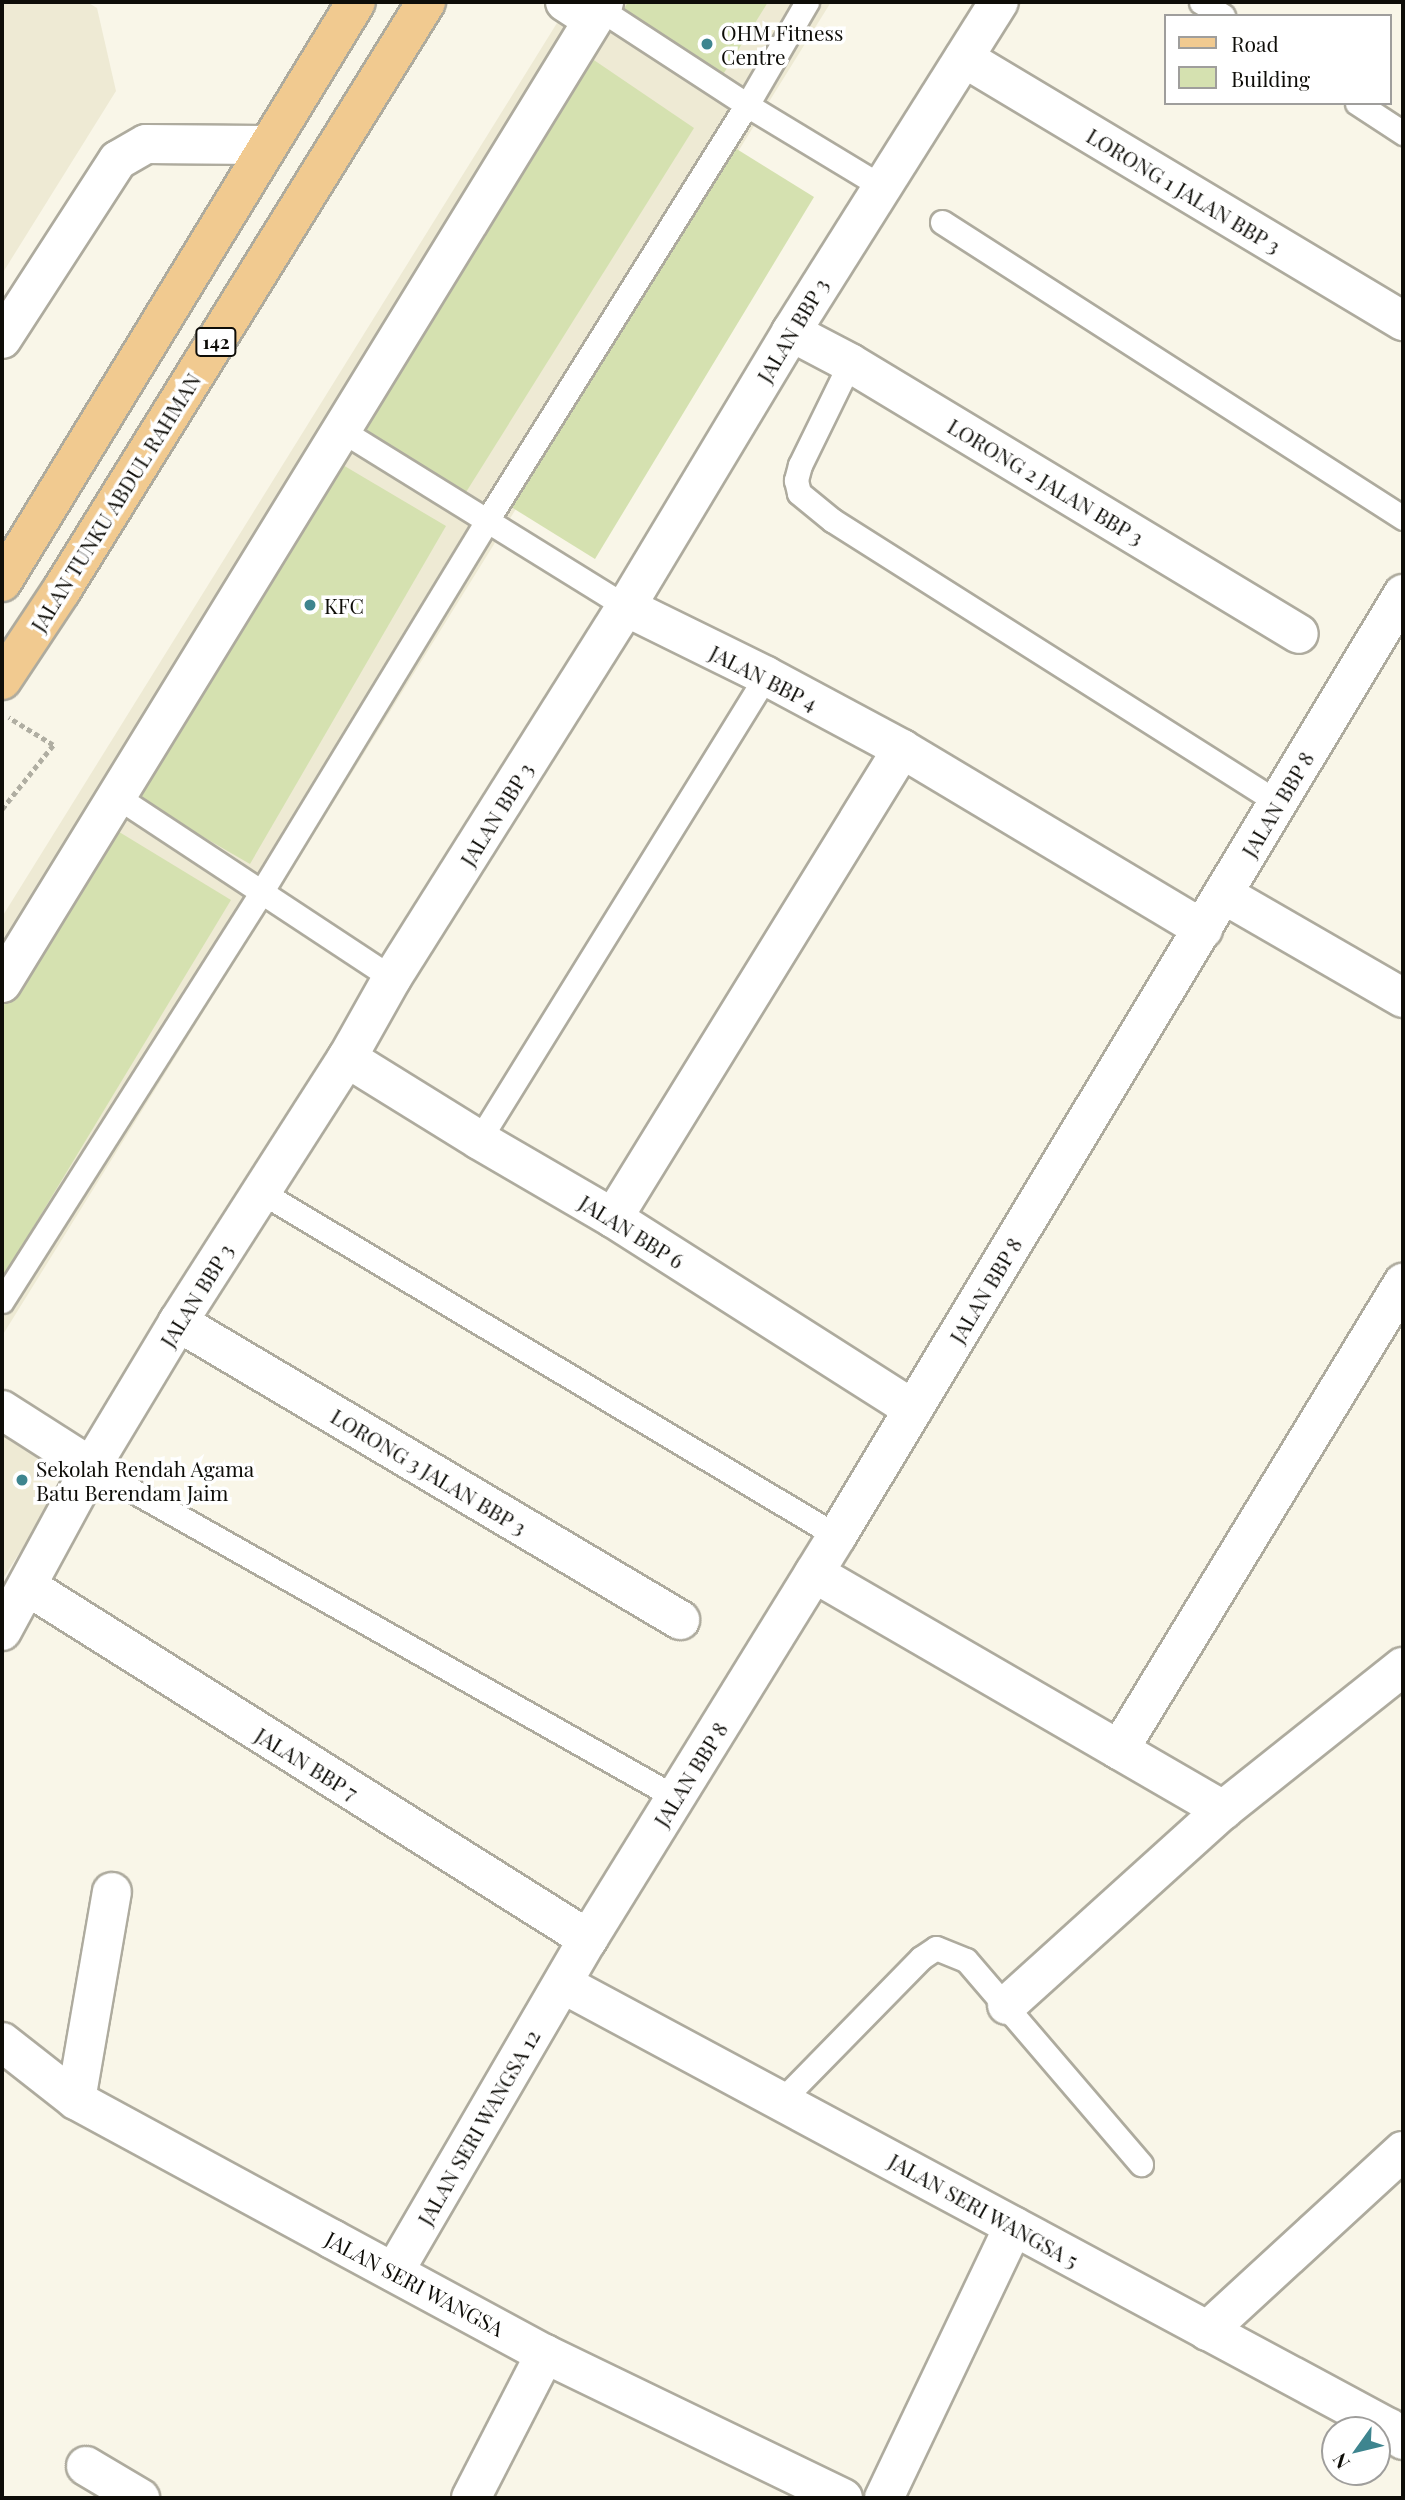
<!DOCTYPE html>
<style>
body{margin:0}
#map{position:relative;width:1405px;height:2500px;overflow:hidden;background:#f9f6e8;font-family:"Playfair Display",serif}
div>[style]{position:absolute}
.built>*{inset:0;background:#eeead4}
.building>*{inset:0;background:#d5e1b0}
.path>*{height:4.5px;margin-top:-2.25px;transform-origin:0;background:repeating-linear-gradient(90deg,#b0aea2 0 5px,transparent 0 8.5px)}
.roads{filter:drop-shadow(2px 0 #aeab9e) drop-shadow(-2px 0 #aeab9e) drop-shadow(0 2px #aeab9e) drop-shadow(0 -2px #aeab9e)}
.service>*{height:23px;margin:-11.5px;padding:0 11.5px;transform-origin:11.5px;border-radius:11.5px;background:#fff}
.minor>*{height:38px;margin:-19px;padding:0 19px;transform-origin:19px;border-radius:19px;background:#fff}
.primary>*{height:38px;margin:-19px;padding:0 19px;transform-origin:19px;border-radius:19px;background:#f1ca90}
.dots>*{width:19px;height:19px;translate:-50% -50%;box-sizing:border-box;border:4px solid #fff;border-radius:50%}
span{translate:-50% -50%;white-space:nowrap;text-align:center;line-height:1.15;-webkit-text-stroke:7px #fff;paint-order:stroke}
.shield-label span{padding:2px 5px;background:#fff;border:2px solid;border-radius:5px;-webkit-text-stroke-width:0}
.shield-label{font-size:19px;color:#0e0d08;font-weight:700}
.poi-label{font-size:21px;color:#0e0d08}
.left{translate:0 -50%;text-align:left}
.street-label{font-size:21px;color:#0e0d08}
.frame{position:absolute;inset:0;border:4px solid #0e0d08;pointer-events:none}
.legend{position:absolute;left:1164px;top:14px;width:228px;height:91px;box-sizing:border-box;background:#fff;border:2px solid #9f9e9c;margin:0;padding:9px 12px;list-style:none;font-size:21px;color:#0e0d08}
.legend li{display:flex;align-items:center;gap:14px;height:35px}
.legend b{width:35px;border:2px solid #9f9e9c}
.north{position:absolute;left:1321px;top:2416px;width:70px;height:70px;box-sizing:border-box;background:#fff;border:2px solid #9f9e9c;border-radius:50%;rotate:236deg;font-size:19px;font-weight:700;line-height:28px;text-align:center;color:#0e0d08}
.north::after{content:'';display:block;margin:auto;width:24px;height:32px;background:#3e858f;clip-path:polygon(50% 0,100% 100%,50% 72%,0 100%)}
</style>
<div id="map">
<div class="built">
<i style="clip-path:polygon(2px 2px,87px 2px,97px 8px,116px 91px,2px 274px)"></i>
<i style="clip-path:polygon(570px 2px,831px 2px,2px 1336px,2px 917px)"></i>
<i style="clip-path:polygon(2px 1429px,35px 1450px,48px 1509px,2px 1580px)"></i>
</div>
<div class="building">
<i style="clip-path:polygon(628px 2px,768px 2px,722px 76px,622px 12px)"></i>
<i style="clip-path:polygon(585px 54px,694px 128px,463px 497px,362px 432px)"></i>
<i style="clip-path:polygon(727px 143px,814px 197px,595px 559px,508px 505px)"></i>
<i style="clip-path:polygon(331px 458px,446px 526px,250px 864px,134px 797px)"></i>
<i style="clip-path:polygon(111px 827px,231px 900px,2px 1279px,2px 1008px)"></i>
</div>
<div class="path">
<i style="left:2px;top:809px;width:82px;rotate:-51.4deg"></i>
<i style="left:53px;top:745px;width:52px;rotate:-148.5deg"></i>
</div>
<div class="roads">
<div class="service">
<i style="left:1201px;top:2px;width:26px;rotate:32deg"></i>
<i style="left:600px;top:9px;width:176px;rotate:33.1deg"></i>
<i style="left:747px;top:105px;width:157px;rotate:31.2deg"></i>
<i style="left:1357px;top:103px;width:55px;rotate:33.1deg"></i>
<i style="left:942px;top:222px;width:548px;rotate:32.7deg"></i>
<i style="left:850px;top:363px;width:114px;rotate:116.1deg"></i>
<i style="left:800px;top:465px;width:16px;rotate:105deg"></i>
<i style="left:796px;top:480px;width:13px;rotate:77deg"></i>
<i style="left:799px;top:493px;width:43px;rotate:39.3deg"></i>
<i style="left:832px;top:520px;width:527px;rotate:32.36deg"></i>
<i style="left:341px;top:430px;width:335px;rotate:31.8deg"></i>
<i style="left:116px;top:796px;width:331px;rotate:33.4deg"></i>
<i style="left:479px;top:1140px;width:546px;rotate:-58.26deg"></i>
<i style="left:261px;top:1192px;width:671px;rotate:30.85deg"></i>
<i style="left:2px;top:1301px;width:485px;rotate:-57.6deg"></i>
<i style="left:262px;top:891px;width:432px;rotate:-58.7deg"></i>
<i style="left:486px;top:522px;width:492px;rotate:-58deg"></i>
<i style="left:747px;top:105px;width:119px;rotate:-59.8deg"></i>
<i style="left:91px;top:1467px;width:671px;rotate:29.47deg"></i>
<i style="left:781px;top:2101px;width:200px;rotate:-45.6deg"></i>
<i style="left:921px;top:1958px;width:18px;rotate:-34deg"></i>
<i style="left:936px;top:1948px;width:32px;rotate:22deg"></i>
<i style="left:966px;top:1960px;width:269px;rotate:49.4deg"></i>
</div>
<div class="minor">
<i style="left:565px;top:2px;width:33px;rotate:33deg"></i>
<i style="left:964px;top:58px;width:512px;rotate:30.93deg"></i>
<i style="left:791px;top:332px;width:67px;rotate:27.7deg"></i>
<i style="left:850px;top:363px;width:524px;rotate:31.11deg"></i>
<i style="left:2px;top:339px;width:213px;rotate:-57.1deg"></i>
<i style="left:118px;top:160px;width:32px;rotate:-30deg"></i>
<i style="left:146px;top:144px;width:122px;rotate:0.5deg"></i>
<i style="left:626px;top:607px;width:156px;rotate:26.2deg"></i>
<i style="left:766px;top:676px;width:154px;rotate:28.2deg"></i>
<i style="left:902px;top:749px;width:351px;rotate:30.9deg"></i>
<i style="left:1223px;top:894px;width:208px;rotate:30deg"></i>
<i style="left:2px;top:983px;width:1151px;rotate:-58.46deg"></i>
<i style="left:347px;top:1058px;width:155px;rotate:31.8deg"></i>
<i style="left:479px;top:1140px;width:155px;rotate:30.2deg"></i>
<i style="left:613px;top:1218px;width:356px;rotate:32.5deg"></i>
<i style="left:613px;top:1218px;width:551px;rotate:-58.36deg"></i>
<i style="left:178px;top:1322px;width:584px;rotate:30.69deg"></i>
<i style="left:2px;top:1410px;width:106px;rotate:32.6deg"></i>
<i style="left:814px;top:1573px;width:473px;rotate:30.1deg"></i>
<i style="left:27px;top:1586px;width:663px;rotate:32.18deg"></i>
<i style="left:2px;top:1631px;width:187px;rotate:-61.5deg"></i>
<i style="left:91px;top:1467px;width:169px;rotate:-59deg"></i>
<i style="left:178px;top:1322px;width:313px;rotate:-57.4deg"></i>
<i style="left:347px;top:1058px;width:92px;rotate:-60.6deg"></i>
<i style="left:392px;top:978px;width:439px;rotate:-57.8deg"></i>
<i style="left:626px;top:607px;width:321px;rotate:-59deg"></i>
<i style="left:791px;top:332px;width:390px;rotate:-57.8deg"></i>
<i style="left:1119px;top:1750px;width:547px;rotate:-58.69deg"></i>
<i style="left:563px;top:1984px;width:938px;rotate:28.26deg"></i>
<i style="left:1389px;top:2428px;width:18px;rotate:41deg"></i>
<i style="left:1007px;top:2005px;width:291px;rotate:-42.1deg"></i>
<i style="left:1223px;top:1810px;width:230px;rotate:-38.5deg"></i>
<i style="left:2px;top:2042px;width:94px;rotate:38.1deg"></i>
<i style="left:76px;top:2100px;width:291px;rotate:28.5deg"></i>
<i style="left:332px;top:2239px;width:242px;rotate:28.4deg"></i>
<i style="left:545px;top:2354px;width:331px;rotate:25.8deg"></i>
<i style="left:76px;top:2100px;width:211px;rotate:-80.2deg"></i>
<i style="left:394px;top:2272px;width:385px;rotate:-59.8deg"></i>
<i style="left:588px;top:1939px;width:474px;rotate:-58.3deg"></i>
<i style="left:837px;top:1536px;width:1099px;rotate:-59deg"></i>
<i style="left:1207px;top:2331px;width:266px;rotate:-42.6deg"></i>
<i style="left:86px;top:2466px;width:63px;rotate:30.7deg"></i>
<i style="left:471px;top:2498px;width:162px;rotate:-62.8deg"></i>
<i style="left:884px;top:2498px;width:301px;rotate:-64.5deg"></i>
</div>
<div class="primary">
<i style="left:2px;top:582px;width:679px;rotate:-58.6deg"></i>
<i style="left:2px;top:680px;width:107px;rotate:-56.5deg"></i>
<i style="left:61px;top:591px;width:693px;rotate:-58.21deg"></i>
</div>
</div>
<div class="dots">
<i style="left:707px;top:44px;background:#3e858f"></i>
<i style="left:310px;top:605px;background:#3e858f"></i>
<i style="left:22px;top:1480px;background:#3e858f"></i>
</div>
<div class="shield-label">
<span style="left:216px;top:342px">142</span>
</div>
<div class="poi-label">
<span class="left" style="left:721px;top:44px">OHM Fitness<br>Centre</span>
<span class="left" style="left:324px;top:605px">KFC</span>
<span class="left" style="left:36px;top:1480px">Sekolah Rendah Agama<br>Batu Berendam Jaim</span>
</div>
<div class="street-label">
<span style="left:1184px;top:190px;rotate:31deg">LORONG 1 JALAN BBP 3</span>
<span style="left:792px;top:330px;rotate:-59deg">JALAN BBP 3</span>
<span style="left:1046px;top:481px;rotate:31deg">LORONG 2 JALAN BBP 3</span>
<span style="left:115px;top:502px;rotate:-58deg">JALAN TUNKU ABDUL RAHMAN</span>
<span style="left:764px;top:677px;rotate:27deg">JALAN BBP 4</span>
<span style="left:1277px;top:804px;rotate:-59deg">JALAN BBP 8</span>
<span style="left:496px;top:814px;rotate:-58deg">JALAN BBP 3</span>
<span style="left:632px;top:1231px;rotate:32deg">JALAN BBP 6</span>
<span style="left:985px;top:1290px;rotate:-59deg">JALAN BBP 8</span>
<span style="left:196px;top:1295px;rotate:-58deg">JALAN BBP 3</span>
<span style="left:429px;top:1471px;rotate:31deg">LORONG 3 JALAN BBP 3</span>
<span style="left:307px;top:1763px;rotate:32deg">JALAN BBP 7</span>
<span style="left:690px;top:1774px;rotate:-58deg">JALAN BBP 8</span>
<span style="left:478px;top:2127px;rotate:-60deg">JALAN SERI WANGSA 12</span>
<span style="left:984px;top:2210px;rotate:29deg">JALAN SERI WANGSA 5</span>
<span style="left:415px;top:2283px;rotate:28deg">JALAN SERI WANGSA</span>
</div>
<div class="frame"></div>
<ul class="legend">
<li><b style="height:9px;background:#f1ca90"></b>Road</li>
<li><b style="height:19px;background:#d5e1b0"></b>Building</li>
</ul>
<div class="north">N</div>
</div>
